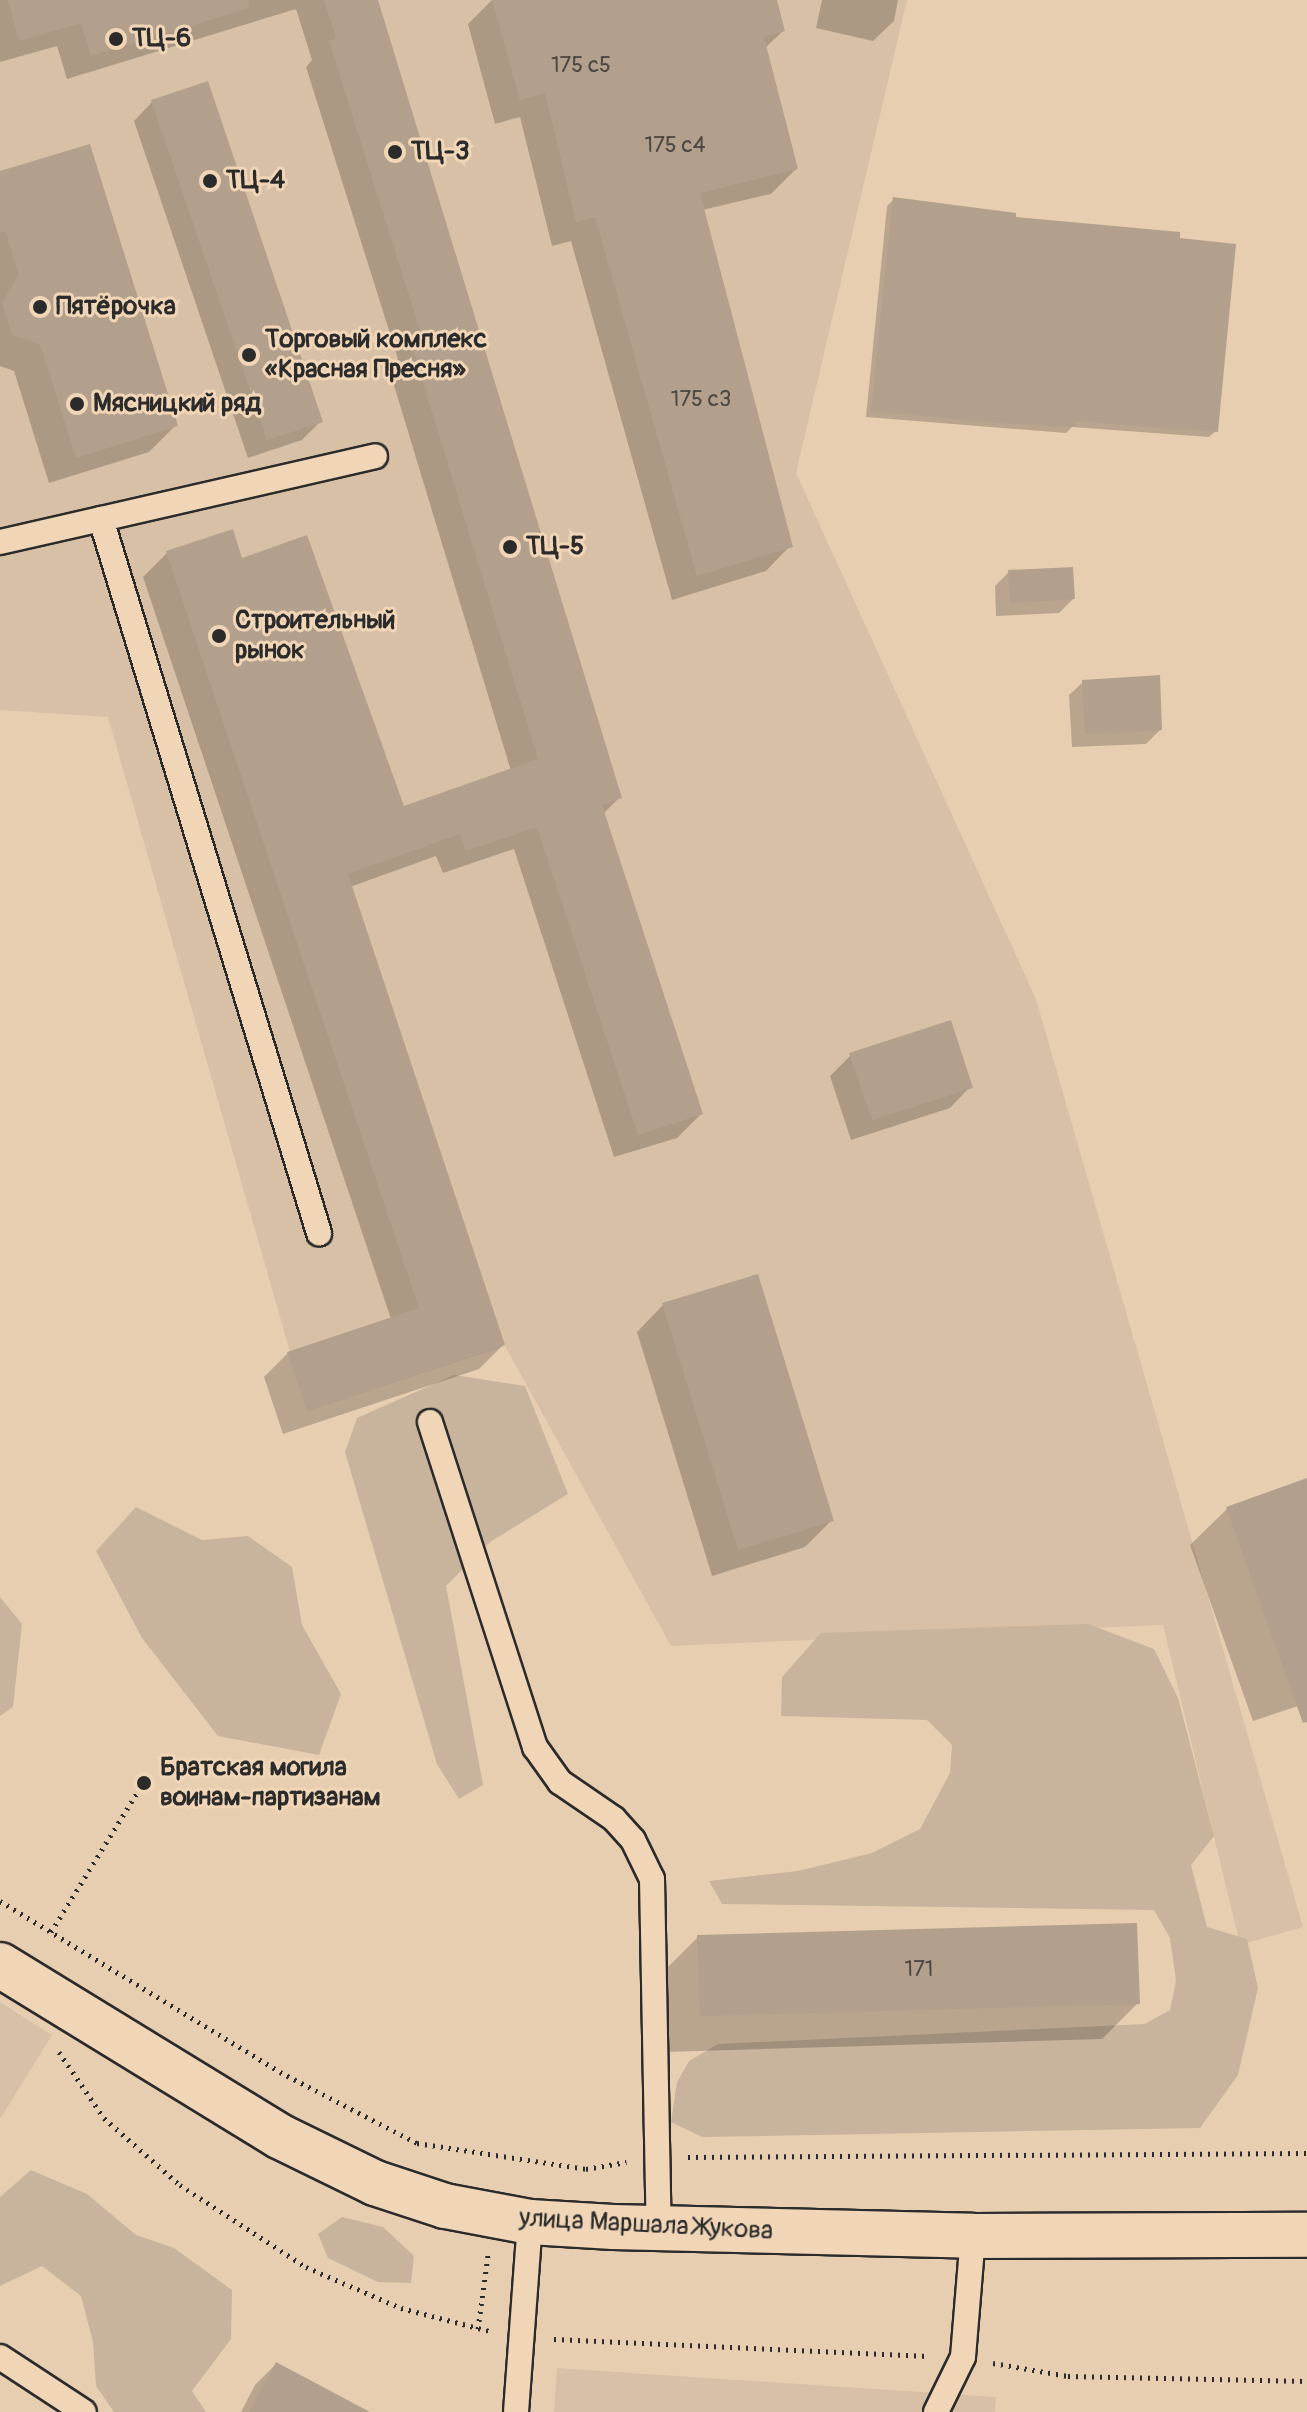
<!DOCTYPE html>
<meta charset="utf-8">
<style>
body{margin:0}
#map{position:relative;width:1307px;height:2412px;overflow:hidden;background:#e8ceb1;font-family:Pangolin,sans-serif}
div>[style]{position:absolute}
.built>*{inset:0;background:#d8c0a6}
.green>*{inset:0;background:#c8b39c}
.shadow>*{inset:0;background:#0003}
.building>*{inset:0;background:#b3a08c}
.path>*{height:5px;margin-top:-2.5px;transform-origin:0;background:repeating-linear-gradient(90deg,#2b2b2b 0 2px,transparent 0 8px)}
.roads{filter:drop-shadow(2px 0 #2b2b2b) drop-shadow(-2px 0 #2b2b2b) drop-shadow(0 2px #2b2b2b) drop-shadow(0 -2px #2b2b2b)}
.service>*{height:24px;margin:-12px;padding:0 12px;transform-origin:12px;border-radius:12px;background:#f0d5b7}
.secondary>*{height:44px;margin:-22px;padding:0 22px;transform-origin:22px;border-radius:22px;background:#f0d5b7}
.dots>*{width:22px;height:22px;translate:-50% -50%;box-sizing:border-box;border:4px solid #f0d5b7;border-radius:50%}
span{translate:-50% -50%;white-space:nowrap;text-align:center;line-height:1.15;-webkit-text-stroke:6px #f0d5b7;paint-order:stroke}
.number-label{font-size:22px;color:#4d4843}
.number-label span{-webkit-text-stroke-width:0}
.poi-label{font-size:26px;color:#2b2b2b;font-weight:700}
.left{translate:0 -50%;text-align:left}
.street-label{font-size:26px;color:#2b2b2b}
</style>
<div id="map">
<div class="built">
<i style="clip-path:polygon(0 0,907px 0,796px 473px,1036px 999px,1303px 1927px,1240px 1945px,1163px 1625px,671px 1646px,505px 1346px,307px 1411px,108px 717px,0 710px)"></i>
<i style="clip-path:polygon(0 2002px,52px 2035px,0 2119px)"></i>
<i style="clip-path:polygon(557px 2368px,996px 2397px,995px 2412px,554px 2412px)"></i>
</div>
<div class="green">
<i style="clip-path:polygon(454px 1375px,525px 1386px,568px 1494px,490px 1542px,446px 1586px,483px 1785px,459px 1799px,437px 1764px,345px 1452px,357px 1418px)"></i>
<i style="clip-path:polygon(136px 1507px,202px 1540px,248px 1536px,292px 1567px,302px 1625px,341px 1694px,319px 1755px,218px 1736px,142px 1638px,96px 1551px)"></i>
<i style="clip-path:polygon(0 1597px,22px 1624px,13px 1707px,0 1716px)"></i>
<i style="clip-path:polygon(1088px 1624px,1154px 1649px,1178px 1698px,1214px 1836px,1191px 1865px,1207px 1927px,1247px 1939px,1258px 1988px,1238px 2075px,1200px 2128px,702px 2137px,671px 2122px,677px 2082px,689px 2061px,718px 2044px,1145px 2024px,1170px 2010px,1176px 1981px,1170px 1938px,1154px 1910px,722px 1904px,709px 1881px,798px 1871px,872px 1853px,920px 1829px,950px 1773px,952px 1745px,927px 1720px,781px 1716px,782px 1677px,821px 1633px)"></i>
<i style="clip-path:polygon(31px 2170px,87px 2194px,136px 2235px,174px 2248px,232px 2290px,231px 2339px,192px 2391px,206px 2412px,114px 2412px,96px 2386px,93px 2342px,81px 2296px,42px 2266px,0 2286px,0 2197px)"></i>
<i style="clip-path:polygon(342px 2217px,383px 2227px,414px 2256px,411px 2283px,378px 2282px,328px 2258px,318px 2234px)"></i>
</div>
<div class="shadow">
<i style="clip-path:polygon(0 0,375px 0,620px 797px,603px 814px,701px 1114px,677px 1138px,614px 1157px,514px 849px,443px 873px,436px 856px,350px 887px,503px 1345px,479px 1369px,283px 1434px,264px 1377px,288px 1353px,391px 1319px,143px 577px,167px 553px,241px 561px,402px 809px,511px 771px,389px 369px,398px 359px,306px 67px,312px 60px,296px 9px,67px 79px,57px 46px,0 62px)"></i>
<i style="clip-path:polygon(492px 0,775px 0,783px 31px,765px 48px,796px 169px,771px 194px,702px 210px,790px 546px,766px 571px,672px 600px,571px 241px,552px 246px,520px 117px,495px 124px,468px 24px)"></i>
<i style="clip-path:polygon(822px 0,898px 0,894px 21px,873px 41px,816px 28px)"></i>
<i style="clip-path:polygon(152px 102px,321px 421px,302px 440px,248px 458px,134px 121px)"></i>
<i style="clip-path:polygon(0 174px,176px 425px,149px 452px,49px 483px,14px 371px,0 366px)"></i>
<i style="clip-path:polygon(894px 199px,1014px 219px,1216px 431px,1209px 437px,1072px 427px,1066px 433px,866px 417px,887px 206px)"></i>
<i style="clip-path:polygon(1009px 572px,1073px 599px,1059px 613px,996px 616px,995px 586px)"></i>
<i style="clip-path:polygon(1083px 682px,1160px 730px,1146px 744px,1072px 747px,1069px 695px)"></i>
<i style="clip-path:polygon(851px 1055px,970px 1087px,950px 1108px,851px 1140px,830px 1076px)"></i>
<i style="clip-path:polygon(663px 1305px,832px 1520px,805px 1547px,712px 1576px,637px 1332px)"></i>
<i style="clip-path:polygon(1303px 1482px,1307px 1703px,1253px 1721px,1190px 1545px,1227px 1509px)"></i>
<i style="clip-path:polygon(698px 1937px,1138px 2003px,1102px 2039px,665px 2052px,662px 1973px)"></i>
<i style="clip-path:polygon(276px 2364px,366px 2412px,241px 2412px,255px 2385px)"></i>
</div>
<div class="building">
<i style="clip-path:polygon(8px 0,248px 0,249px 8px,91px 56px,81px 23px,19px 41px)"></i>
<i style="clip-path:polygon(324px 0,378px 0,622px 798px,602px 805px,703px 1114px,638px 1135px,537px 827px,466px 851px,460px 834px,348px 874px,505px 1345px,307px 1411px,287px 1352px,419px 1308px,166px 551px,233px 529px,242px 558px,307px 535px,404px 806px,538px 759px,411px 343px,423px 340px,329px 41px,336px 38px)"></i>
<i style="clip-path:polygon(492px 0,777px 0,785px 31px,764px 37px,798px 169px,700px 193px,793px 547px,697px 576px,595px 217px,576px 222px,545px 93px,520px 100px)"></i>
<i style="clip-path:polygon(208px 81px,323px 422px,267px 440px,151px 100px)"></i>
<i style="clip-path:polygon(90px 144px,178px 426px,76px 458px,40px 344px,12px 335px,2px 303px,19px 274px,5px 231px,0 233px,0 171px)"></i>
<i style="clip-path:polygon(893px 197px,1016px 213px,1016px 217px,1180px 232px,1180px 238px,1236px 244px,1218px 432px,1075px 421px,1075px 427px,996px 423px,871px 411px)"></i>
<i style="clip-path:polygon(1073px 567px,1075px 599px,1010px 603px,1008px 570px)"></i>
<i style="clip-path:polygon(1160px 675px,1162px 730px,1085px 734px,1082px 680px)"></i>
<i style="clip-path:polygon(951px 1020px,973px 1088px,872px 1120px,849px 1053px)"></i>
<i style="clip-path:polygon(758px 1274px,834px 1521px,738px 1550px,662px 1303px)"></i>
<i style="clip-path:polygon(1307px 1478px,1307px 1722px,1303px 1723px,1226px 1507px)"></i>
<i style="clip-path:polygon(1137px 1923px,1140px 2004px,700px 2016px,697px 1935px)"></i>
<i style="clip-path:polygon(276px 2362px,370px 2412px,249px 2412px)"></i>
</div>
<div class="path">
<i style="left:0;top:1901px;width:328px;rotate:31.4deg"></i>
<i style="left:280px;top:2072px;width:154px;rotate:27.4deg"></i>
<i style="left:417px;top:2143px;width:171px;rotate:8.7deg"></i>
<i style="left:586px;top:2169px;width:41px;rotate:-9.9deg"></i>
<i style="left:51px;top:1932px;width:169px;rotate:-58.3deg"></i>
<i style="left:59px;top:2052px;width:80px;rotate:55.7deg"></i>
<i style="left:104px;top:2118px;width:101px;rotate:41.4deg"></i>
<i style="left:180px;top:2185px;width:150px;rotate:33.1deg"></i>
<i style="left:306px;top:2267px;width:103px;rotate:23.3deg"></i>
<i style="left:401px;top:2308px;width:95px;rotate:14.6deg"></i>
<i style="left:688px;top:2157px;width:619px;rotate:-0.37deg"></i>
<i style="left:478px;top:2329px;width:75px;rotate:-82.3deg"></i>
<i style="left:554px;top:2339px;width:374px;rotate:2.6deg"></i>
<i style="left:993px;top:2363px;width:76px;rotate:9.8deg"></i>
<i style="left:1068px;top:2376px;width:239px;rotate:1.2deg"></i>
</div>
<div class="roads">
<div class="service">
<i style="left:101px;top:519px;width:281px;rotate:-12.9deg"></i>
<i style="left:0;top:542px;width:104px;rotate:-12.8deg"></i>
<i style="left:101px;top:519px;width:747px;rotate:73.02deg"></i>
<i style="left:430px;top:1422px;width:342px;rotate:72.1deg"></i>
<i style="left:535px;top:1747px;width:43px;rotate:54.5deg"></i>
<i style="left:560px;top:1782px;width:65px;rotate:34.4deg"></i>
<i style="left:614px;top:1819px;width:28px;rotate:48deg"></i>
<i style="left:633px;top:1840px;width:43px;rotate:64deg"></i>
<i style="left:652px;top:1879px;width:349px;rotate:88.9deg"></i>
<i style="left:0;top:2357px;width:100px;rotate:33.2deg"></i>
<i style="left:516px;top:2412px;width:191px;rotate:-85.8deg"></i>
<i style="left:936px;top:2412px;width:61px;rotate:-63.9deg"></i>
<i style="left:963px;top:2357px;width:121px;rotate:-85.3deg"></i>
</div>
<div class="secondary">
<i style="left:0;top:1965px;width:327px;rotate:31.5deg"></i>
<i style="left:279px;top:2136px;width:107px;rotate:26.1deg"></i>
<i style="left:375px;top:2183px;width:74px;rotate:18.2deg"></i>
<i style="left:445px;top:2206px;width:86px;rotate:10.7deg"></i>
<i style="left:530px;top:2222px;width:83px;rotate:3.4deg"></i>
<i style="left:613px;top:2227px;width:360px;rotate:1.4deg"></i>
<i style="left:973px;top:2236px;width:334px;rotate:-0.2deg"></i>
</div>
</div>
<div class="dots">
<i style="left:116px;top:39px;background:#2b2b2b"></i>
<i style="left:395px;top:152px;background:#2b2b2b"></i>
<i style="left:210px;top:181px;background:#2b2b2b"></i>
<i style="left:40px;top:307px;background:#2b2b2b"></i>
<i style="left:249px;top:355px;background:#2b2b2b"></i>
<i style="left:77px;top:404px;background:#2b2b2b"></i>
<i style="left:510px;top:547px;background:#2b2b2b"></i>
<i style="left:219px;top:636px;background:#2b2b2b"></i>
<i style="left:144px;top:1783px;background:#2b2b2b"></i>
</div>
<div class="number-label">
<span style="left:581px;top:66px">175 с5</span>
<span style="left:675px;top:146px">175 с4</span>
<span style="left:701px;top:400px">175 с3</span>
<span style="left:919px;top:1970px">171</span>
</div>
<div class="poi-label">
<span class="left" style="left:132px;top:39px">ТЦ-6</span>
<span class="left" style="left:411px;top:152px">ТЦ-3</span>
<span class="left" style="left:226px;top:181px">ТЦ-4</span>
<span class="left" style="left:56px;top:307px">Пятёрочка</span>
<span class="left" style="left:265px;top:355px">Торговый комплекс<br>«Красная Пресня»</span>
<span class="left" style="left:93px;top:404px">Мясницкий ряд</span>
<span class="left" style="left:526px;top:547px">ТЦ-5</span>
<span class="left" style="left:235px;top:636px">Строительный<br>рынок</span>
<span class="left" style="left:160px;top:1783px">Братская могила<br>воинам-партизанам</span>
</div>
<div class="street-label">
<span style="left:646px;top:2225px;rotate:3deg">улица Маршала Жукова</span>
</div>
</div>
